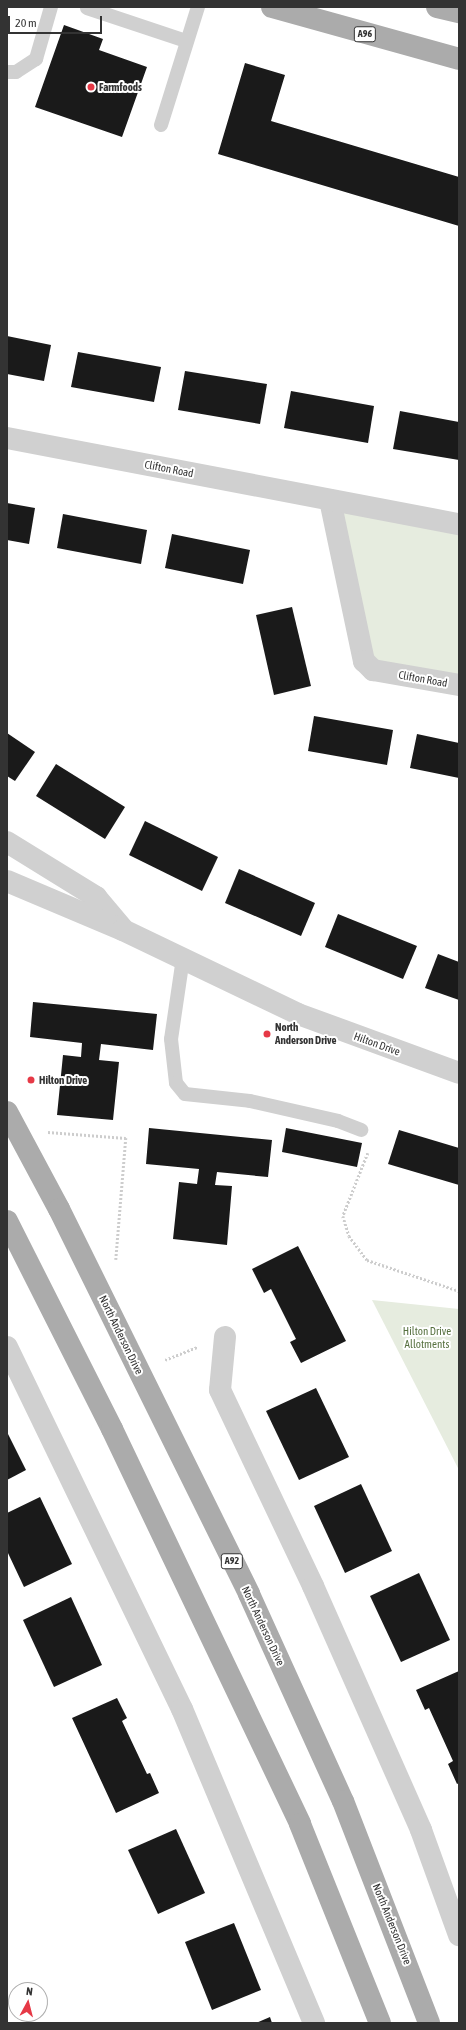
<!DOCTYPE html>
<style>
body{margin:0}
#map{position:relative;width:466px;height:2030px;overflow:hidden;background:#fff;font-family:"Asap Condensed",sans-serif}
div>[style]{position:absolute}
.green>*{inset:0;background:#e6ecdf}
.building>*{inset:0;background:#1a1a1a}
.path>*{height:2.5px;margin-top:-1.25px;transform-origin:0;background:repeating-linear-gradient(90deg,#cdcdcd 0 2px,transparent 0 4px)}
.service>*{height:14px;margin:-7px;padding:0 7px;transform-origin:7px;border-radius:7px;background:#d0d0d0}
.minor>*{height:22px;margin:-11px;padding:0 11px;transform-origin:11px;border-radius:11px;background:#d0d0d0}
.tertiary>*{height:22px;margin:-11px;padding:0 11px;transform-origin:11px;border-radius:11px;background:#d0d0d0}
.primary>*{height:22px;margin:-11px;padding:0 11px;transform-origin:11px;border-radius:11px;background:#ababab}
.dots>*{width:11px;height:11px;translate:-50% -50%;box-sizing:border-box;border:2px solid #fff;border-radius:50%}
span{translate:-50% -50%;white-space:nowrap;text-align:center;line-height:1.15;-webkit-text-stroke:4px #fff;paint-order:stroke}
.shield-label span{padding:1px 3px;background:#fff;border:1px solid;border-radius:3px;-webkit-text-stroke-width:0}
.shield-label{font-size:10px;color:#333;font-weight:700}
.poi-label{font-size:11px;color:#333;font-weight:700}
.left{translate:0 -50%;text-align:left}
.street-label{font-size:11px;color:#333}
.park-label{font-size:11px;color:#56703f}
.frame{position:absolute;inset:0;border:8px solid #333;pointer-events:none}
.north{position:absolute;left:8px;top:1982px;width:40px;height:40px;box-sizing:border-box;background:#fff;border:1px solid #adadad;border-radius:50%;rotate:7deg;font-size:11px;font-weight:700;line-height:16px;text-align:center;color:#333}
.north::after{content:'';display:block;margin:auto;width:14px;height:18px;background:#e63946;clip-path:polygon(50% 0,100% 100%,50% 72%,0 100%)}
.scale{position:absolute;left:8px;top:16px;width:94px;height:18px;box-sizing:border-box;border:2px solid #333;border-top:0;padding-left:5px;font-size:12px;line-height:14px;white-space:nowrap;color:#333;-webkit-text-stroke:3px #fff;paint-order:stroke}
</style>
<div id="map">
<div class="green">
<i style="clip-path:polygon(330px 500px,459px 524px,459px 685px,373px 670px)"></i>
<i style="clip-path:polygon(372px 1300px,459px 1309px,459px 1470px)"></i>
</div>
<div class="building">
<i style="clip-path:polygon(64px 25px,103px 39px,99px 50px,147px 67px,122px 137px,35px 107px)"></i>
<i style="clip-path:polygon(245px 63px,285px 75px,271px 121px,459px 177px,459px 226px,218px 154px)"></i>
<i style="clip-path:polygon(7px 336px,51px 345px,44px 381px,7px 374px)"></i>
<i style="clip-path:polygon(78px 352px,161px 367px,154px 402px,71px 387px)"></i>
<i style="clip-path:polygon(185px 371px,267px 384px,260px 424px,178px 410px)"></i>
<i style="clip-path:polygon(291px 391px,374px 406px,368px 443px,284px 428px)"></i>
<i style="clip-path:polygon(400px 411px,459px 422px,459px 460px,393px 449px)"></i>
<i style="clip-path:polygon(7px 503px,35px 508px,29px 544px,7px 540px)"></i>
<i style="clip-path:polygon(63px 514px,147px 530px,141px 564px,57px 548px)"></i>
<i style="clip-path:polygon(172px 534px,250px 550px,243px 584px,165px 568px)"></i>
<i style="clip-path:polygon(292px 607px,311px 686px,274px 695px,256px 615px)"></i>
<i style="clip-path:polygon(314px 716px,393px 730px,387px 765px,308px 751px)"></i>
<i style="clip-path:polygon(7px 733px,35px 752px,15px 781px,7px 776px)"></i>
<i style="clip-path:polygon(417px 734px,459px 743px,459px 778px,410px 768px)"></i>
<i style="clip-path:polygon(56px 764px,125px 807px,105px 839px,36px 796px)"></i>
<i style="clip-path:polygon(145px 821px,218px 857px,202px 891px,129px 855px)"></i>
<i style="clip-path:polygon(239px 869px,315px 903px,301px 936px,225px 903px)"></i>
<i style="clip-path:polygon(338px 914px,417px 946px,403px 979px,325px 947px)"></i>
<i style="clip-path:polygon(438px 954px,459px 962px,459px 1000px,425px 988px)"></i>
<i style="clip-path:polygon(33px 1002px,157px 1014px,153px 1050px,101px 1044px,99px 1060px,119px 1062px,113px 1120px,57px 1115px,63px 1055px,81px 1057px,82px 1043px,30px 1037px)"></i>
<i style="clip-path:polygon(149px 1128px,272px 1140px,268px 1177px,217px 1172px,215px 1185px,232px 1186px,227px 1245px,173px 1239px,179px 1182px,197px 1184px,199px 1169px,146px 1164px)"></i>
<i style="clip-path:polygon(286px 1128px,362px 1143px,357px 1167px,282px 1152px)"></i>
<i style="clip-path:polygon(399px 1130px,459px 1148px,459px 1185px,388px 1164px)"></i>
<i style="clip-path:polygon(298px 1246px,346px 1341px,301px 1363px,290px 1342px,296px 1339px,271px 1289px,264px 1293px,252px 1269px)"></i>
<i style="clip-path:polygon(316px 1388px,349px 1457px,299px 1480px,266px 1411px)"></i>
<i style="clip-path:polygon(7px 1432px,26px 1470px,7px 1480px)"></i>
<i style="clip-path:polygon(361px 1484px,392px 1551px,345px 1573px,314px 1506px)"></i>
<i style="clip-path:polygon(40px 1497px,72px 1564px,24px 1587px,7px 1551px,7px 1513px)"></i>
<i style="clip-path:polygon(419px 1573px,450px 1640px,401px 1662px,370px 1596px)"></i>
<i style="clip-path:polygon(71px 1597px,102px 1665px,54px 1687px,23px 1620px)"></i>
<i style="clip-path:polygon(459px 1671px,459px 1783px,457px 1784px,448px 1764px,453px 1761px,429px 1708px,425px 1710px,416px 1690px)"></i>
<i style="clip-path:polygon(117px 1698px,127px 1718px,122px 1721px,147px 1774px,150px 1773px,159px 1793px,116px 1813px,72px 1718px)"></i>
<i style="clip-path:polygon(176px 1829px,205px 1893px,158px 1914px,128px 1850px)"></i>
<i style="clip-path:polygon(234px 1923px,261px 1990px,212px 2010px,185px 1942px)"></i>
<i style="clip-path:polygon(270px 2017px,272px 2023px,256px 2023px)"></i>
</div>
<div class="path">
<i style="left:48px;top:1132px;width:78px;rotate:4.4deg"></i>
<i style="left:126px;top:1138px;width:122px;rotate:94.7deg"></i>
<i style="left:368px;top:1153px;width:68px;rotate:111.6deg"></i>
<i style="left:343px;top:1216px;width:21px;rotate:73deg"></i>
<i style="left:349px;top:1236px;width:30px;rotate:53deg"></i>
<i style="left:367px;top:1260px;width:97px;rotate:18.6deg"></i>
<i style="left:165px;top:1360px;width:35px;rotate:-22deg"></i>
</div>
<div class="service">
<i style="left:87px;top:8px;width:104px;rotate:18.4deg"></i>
<i style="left:7px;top:72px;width:9px"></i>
<i style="left:16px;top:72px;width:24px;rotate:-33deg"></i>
<i style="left:36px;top:59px;width:54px;rotate:-73.9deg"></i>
<i style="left:161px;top:125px;width:124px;rotate:-72.6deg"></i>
<i style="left:183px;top:958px;width:82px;rotate:98.4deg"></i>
<i style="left:171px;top:1039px;width:44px;rotate:83.5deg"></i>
<i style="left:176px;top:1083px;width:14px;rotate:51deg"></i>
<i style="left:185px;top:1094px;width:65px;rotate:6.1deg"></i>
<i style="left:250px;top:1101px;width:90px;rotate:12.8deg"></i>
<i style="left:338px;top:1121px;width:25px;rotate:21deg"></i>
</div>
<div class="minor">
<i style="left:330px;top:500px;width:165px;rotate:78.1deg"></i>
<i style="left:364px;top:661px;width:13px;rotate:45deg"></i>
<i style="left:373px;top:670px;width:87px;rotate:9.9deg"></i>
<i style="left:225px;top:1337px;width:53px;rotate:95.4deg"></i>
<i style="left:220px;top:1390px;width:217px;rotate:64.6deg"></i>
<i style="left:313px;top:1586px;width:267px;rotate:66.1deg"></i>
<i style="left:421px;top:1830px;width:112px;rotate:70.1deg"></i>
<i style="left:7px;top:1347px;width:402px;rotate:64.2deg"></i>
<i style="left:182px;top:1709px;width:341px;rotate:67.2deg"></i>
</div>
<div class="tertiary">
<i style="left:7px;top:438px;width:460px;rotate:10.8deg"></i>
<i style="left:7px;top:842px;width:105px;rotate:31.7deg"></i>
<i style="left:96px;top:897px;width:40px;rotate:50deg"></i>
<i style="left:7px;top:881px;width:126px;rotate:22.9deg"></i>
<i style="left:123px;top:930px;width:194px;rotate:25.6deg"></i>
<i style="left:298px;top:1014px;width:171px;rotate:20.1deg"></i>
</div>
<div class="primary">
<i style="left:272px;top:7px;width:194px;rotate:15.5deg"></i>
<i style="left:437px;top:7px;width:23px;rotate:13deg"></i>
<i style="left:7px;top:1112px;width:110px;rotate:61.8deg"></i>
<i style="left:59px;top:1209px;width:429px;rotate:63.7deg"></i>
<i style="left:249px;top:1594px;width:227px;rotate:65.6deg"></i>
<i style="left:343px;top:1801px;width:238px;rotate:68.8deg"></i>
<i style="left:7px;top:1221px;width:233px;rotate:63.2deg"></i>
<i style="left:112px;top:1429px;width:437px;rotate:64.5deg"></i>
<i style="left:300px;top:1824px;width:214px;rotate:68.1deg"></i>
</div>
<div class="dots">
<i style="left:91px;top:87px;background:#e63946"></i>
<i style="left:267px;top:1034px;background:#e63946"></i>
<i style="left:31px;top:1080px;background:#e63946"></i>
</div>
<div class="shield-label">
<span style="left:365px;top:34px">A96</span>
<span style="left:232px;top:1561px">A92</span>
</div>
<div class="poi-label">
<span class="left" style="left:99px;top:87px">Farmfoods</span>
<span class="left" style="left:275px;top:1034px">North<br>Anderson Drive</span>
<span class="left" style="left:39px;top:1080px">Hilton Drive</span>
</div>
<div class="street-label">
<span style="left:169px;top:469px;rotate:11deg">Clifton Road</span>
<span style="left:423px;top:679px;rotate:10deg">Clifton Road</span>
<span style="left:377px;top:1044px;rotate:20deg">Hilton Drive</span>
<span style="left:121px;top:1335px;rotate:64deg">North Anderson Drive</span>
<span style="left:263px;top:1626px;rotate:65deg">North Anderson Drive</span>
<span style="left:392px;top:1924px;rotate:68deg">North Anderson Drive</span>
</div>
<div class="park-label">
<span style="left:427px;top:1338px">Hilton Drive<br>Allotments</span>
</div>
<div class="frame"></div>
<div class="north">N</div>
<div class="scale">20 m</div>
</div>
